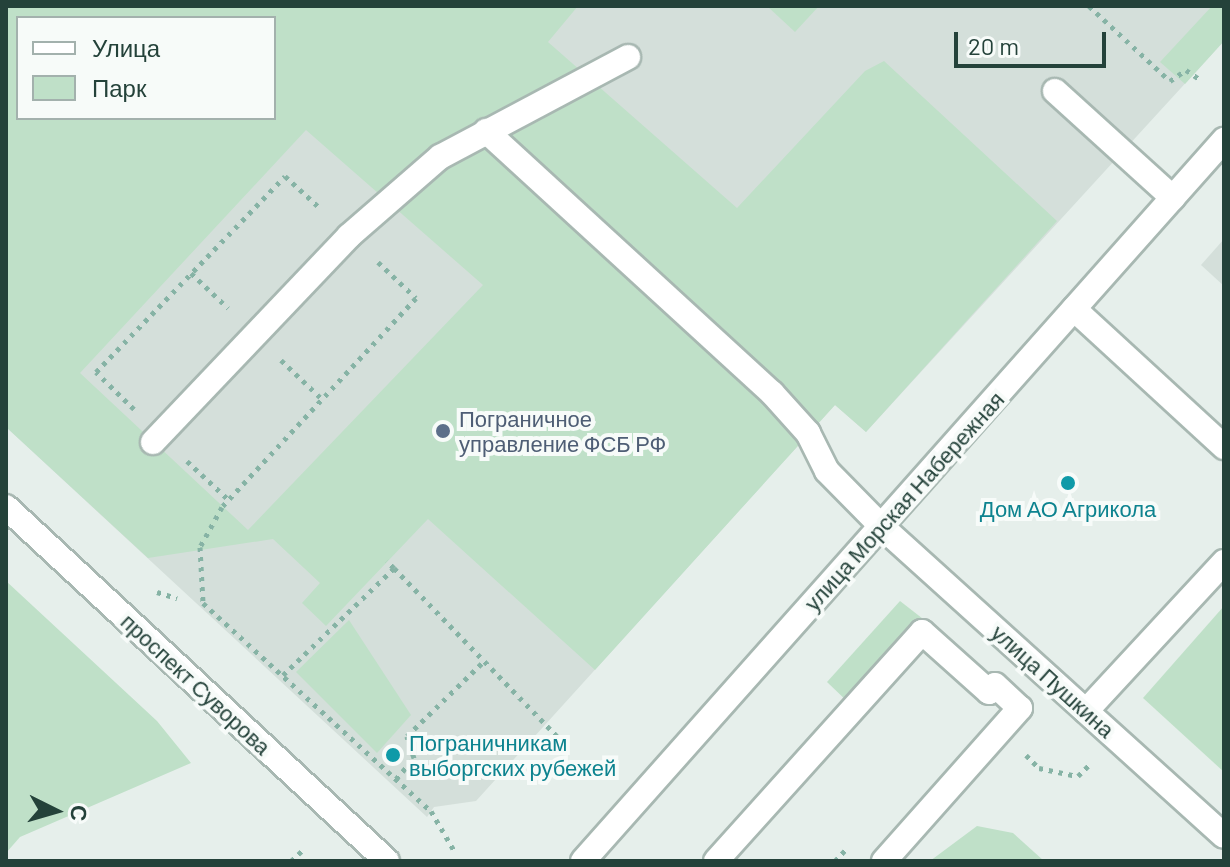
<!DOCTYPE html>
<meta charset="utf-8">
<style>
body{margin:0}
#map{position:relative;width:1230px;height:867px;overflow:hidden;background:#e6efeb;font-family:Barlow,sans-serif}
div>[style]{position:absolute}
.built>*{inset:0;background:#d4dfda}
.green>*{inset:0;background:#bfe0c8}
.path>*{height:5px;margin-top:-2.5px;transform-origin:0;background:repeating-linear-gradient(90deg,#86b3a5 0 4px,transparent 0 10px)}
.roads{filter:drop-shadow(2px 0 #a8b8b2) drop-shadow(-2px 0 #a8b8b2) drop-shadow(0 2px #a8b8b2) drop-shadow(0 -2px #a8b8b2)}
.lane>*{height:24px;margin:-12px;padding:0 12px;transform-origin:12px;border-radius:12px;background:#fff}
.street>*{height:24px;margin:-12px;padding:0 12px;transform-origin:12px;border-radius:12px;background:#fff}
.dots>*{width:22px;height:22px;translate:-50% -50%;box-sizing:border-box;border:4px solid #f7fbf9;border-radius:50%}
span{translate:-50% -50%;white-space:nowrap;text-align:center;line-height:1.15;-webkit-text-stroke:8px #f7fbf9;paint-order:stroke}
.service-label{font-size:22px;color:#4e5e75}
.left{translate:0 -50%;text-align:left}
.street-label{font-size:22px;color:#24423a}
.culture-label{font-size:22px;color:#0d838f}
.frame{position:absolute;inset:0;border:8px solid #24423a;pointer-events:none}
.legend{position:absolute;left:16px;top:16px;width:260px;height:104px;box-sizing:border-box;background:#f7fbf9;border:2px solid #a3b1ad;margin:0;padding:10px 14px;list-style:none;font-size:24px;color:#24423a}
.legend li{display:flex;align-items:center;gap:16px;height:40px}
.legend b{width:40px;border:2px solid #a3b1ad}
.north{position:absolute;left:16px;top:771px;width:80px;height:80px;-webkit-text-stroke:6px #f7fbf9;paint-order:stroke;rotate:95deg;font-size:22px;font-weight:700;line-height:32px;text-align:center;color:#24423a}
.north::after{content:'';display:block;margin:auto;width:28px;height:36px;background:#24423a;clip-path:polygon(50% 0,100% 100%,50% 72%,0 100%)}
.scale{position:absolute;left:954px;top:32px;width:152px;height:36px;box-sizing:border-box;border:4px solid #24423a;border-top:0;padding-left:10px;font-size:24px;line-height:28px;white-space:nowrap;color:#24423a;-webkit-text-stroke:6px #f7fbf9;paint-order:stroke}
</style>
<div id="map">
<div class="built">
<i style="clip-path:polygon(evenodd,6px 6px,1224px 6px,1224px 41px,866px 432px,835px 405px,476px 801px,434px 807px,427px 817px,6px 427px,6px 6px,18px 18px,274px 18px,274px 118px,18px 118px,18px 18px)"></i>
<i style="clip-path:polygon(1224px 239px,1224px 286px,1201px 265px)"></i>
</div>
<div class="green">
<i style="clip-path:polygon(evenodd,6px 6px,578px 6px,548px 42px,737px 208px,865px 71px,884px 61px,1057px 221px,866px 432px,835px 405px,595px 670px,428px 519px,326px 626px,302px 603px,320px 583px,273px 539px,148px 558px,6px 427px,6px 6px,18px 18px,274px 18px,274px 118px,18px 118px,18px 18px,6px 6px,306px 130px,483px 285px,248px 530px,80px 373px,306px 130px)"></i>
<i style="clip-path:polygon(767px 6px,819px 6px,795px 32px)"></i>
<i style="clip-path:polygon(1212px 6px,1224px 6px,1224px 41px,1185px 84px,1160px 62px)"></i>
<i style="clip-path:polygon(6px 581px,157px 721px,191px 763px,20px 837px,6px 853px)"></i>
<i style="clip-path:polygon(900px 601px,927px 622px,851px 705px,827px 682px)"></i>
<i style="clip-path:polygon(1224px 606px,1224px 772px,1143px 698px)"></i>
<i style="clip-path:polygon(349px 620px,411px 715px,377px 753px,296px 672px)"></i>
<i style="clip-path:polygon(977px 826px,1013px 833px,1044px 861px,930px 861px)"></i>
</div>
<div class="path">
<i style="left:1089px;top:6px;width:110px;rotate:42.8deg"></i>
<i style="left:1170px;top:81px;width:19px;rotate:-35deg"></i>
<i style="left:1186px;top:70px;width:18px;rotate:34deg"></i>
<i style="left:378px;top:262px;width:52px;rotate:43.5deg"></i>
<i style="left:416px;top:298px;width:285px;rotate:132.9deg"></i>
<i style="left:222px;top:507px;width:46px;rotate:118.8deg"></i>
<i style="left:200px;top:547px;width:56px;rotate:86.9deg"></i>
<i style="left:203px;top:603px;width:309px;rotate:42.4deg"></i>
<i style="left:431px;top:811px;width:48px;rotate:59.7deg"></i>
<i style="left:191px;top:273px;width:51px;rotate:43.4deg"></i>
<i style="left:281px;top:360px;width:57px;rotate:43.6deg"></i>
<i style="left:134px;top:409px;width:53px;rotate:-135.8deg"></i>
<i style="left:96px;top:372px;width:272px;rotate:-46deg"></i>
<i style="left:285px;top:176px;width:49px;rotate:42.5deg"></i>
<i style="left:187px;top:461px;width:57px;rotate:42.9deg"></i>
<i style="left:394px;top:568px;width:234px;rotate:45.9deg"></i>
<i style="left:157px;top:592px;width:21px;rotate:17deg"></i>
<i style="left:283px;top:675px;width:154px;rotate:-43.9deg"></i>
<i style="left:394px;top:568px;width:10px;rotate:-135deg"></i>
<i style="left:1026px;top:755px;width:18px;rotate:45deg"></i>
<i style="left:1039px;top:768px;width:40px;rotate:12deg"></i>
<i style="left:1078px;top:776px;width:16px;rotate:-45deg"></i>
<i style="left:396px;top:779px;width:28px;rotate:-49deg"></i>
<i style="left:414px;top:758px;width:23px;rotate:-108deg"></i>
<i style="left:407px;top:736px;width:107px;rotate:-44.2deg"></i>
<i style="left:291px;top:861px;width:18px;rotate:-43deg"></i>
<i style="left:835px;top:861px;width:19px;rotate:-47deg"></i>
</div>
<div class="roads">
<div class="lane">
<i style="left:1055px;top:91px;width:159px;rotate:42.2deg"></i>
<i style="left:486px;top:131px;width:388px;rotate:42.5deg"></i>
<i style="left:772px;top:393px;width:54px;rotate:48deg"></i>
<i style="left:808px;top:433px;width:42px;rotate:63.4deg"></i>
<i style="left:827px;top:471px;width:77px;rotate:45.5deg"></i>
<i style="left:1074px;top:309px;width:204px;rotate:42.6deg"></i>
<i style="left:153px;top:442px;width:284px;rotate:-46.4deg"></i>
<i style="left:349px;top:236px;width:121px;rotate:-41deg"></i>
<i style="left:440px;top:157px;width:213px;rotate:-28deg"></i>
<i style="left:1086px;top:711px;width:203px;rotate:-47.2deg"></i>
</div>
<div class="street">
<i style="left:6px;top:507px;width:520px;rotate:42.9deg"></i>
<i style="left:881px;top:526px;width:462px;rotate:42.1deg"></i>
<i style="left:583px;top:861px;width:965px;rotate:-48.36deg"></i>
<i style="left:716px;top:861px;width:308px;rotate:-48deg"></i>
<i style="left:922px;top:632px;width:90px;rotate:41.8deg"></i>
<i style="left:989px;top:692px;width:9px;rotate:-49deg"></i>
<i style="left:995px;top:685px;width:34px;rotate:43deg"></i>
<i style="left:1020px;top:708px;width:205px;rotate:131.6deg"></i>
</div>
</div>
<div class="dots">
<i style="left:443px;top:431px;background:#5c6f8a"></i>
<i style="left:1068px;top:483px;background:#0f9aa8"></i>
<i style="left:393px;top:755px;background:#0f9aa8"></i>
</div>
<div class="service-label">
<span class="left" style="left:459px;top:431px">Пограничное<br>управление ФСБ РФ</span>
</div>
<div class="street-label">
<span style="left:904px;top:501px;rotate:-48deg">улица Морская Набережная</span>
<span style="left:1053px;top:681px;rotate:42deg">улица Пушкина</span>
<span style="left:196px;top:684px;rotate:43deg">проспект Суворова</span>
</div>
<div class="culture-label">
<span style="left:1068px;top:509px">Дом АО Агрикола</span>
<span class="left" style="left:409px;top:755px">Пограничникам<br>выборгских рубежей</span>
</div>
<div class="frame"></div>
<ul class="legend">
<li><b style="height:10px;background:#fff"></b>Улица</li>
<li><b style="height:22px;background:#bfe0c8"></b>Парк</li>
</ul>
<div class="north">С</div>
<div class="scale">20 m</div>
</div>
